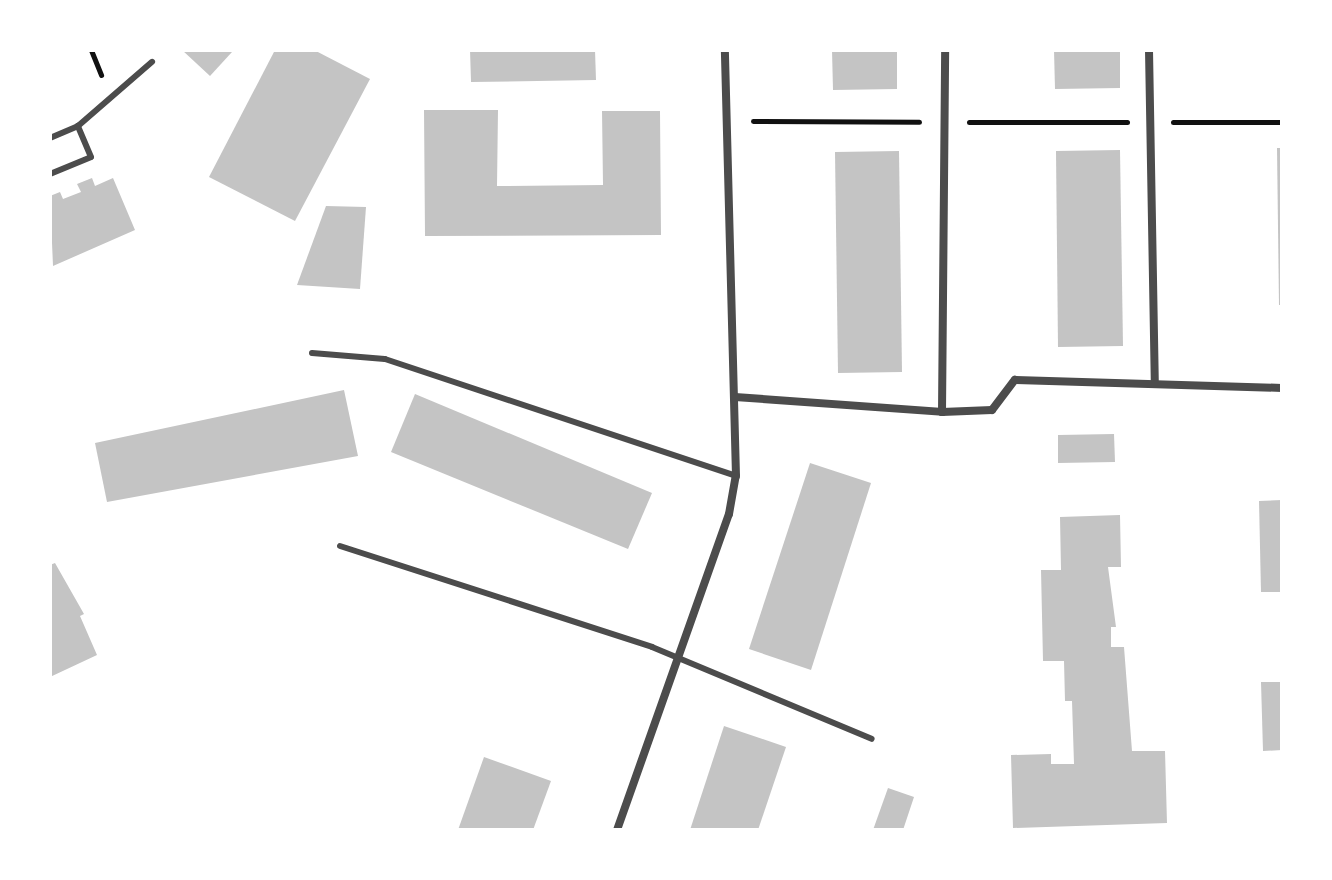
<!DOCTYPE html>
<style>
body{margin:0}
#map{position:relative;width:1332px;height:880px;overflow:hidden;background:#fff;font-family:"Source Sans 3",sans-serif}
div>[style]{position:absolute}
.building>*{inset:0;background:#c4c4c4}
.path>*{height:5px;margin:-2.5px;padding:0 2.5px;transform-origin:2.5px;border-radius:2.5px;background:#111}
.service>*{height:6px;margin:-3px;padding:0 3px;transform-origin:3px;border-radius:3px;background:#4c4c4c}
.minor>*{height:8px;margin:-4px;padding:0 4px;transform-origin:4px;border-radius:4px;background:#4c4c4c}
span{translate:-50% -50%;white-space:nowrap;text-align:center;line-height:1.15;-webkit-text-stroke:7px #fff;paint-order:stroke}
.frame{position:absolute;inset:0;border:52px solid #fff;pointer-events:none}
</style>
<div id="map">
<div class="building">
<i style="clip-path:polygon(182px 50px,230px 50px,232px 52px,210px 76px)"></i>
<i style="clip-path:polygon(275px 50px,314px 50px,370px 79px,295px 221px,209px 177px)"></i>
<i style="clip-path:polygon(470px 50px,595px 50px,596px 80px,471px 82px)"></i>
<i style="clip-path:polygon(832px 50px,897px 50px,897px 89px,833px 90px)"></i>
<i style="clip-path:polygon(1054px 50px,1120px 50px,1120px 88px,1055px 89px)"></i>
<i style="clip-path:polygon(424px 110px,498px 110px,497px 186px,603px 185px,602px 111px,660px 111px,661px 235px,425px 236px)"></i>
<i style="clip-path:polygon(1277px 148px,1282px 148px,1282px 305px,1279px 305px)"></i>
<i style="clip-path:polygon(1120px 150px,1123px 346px,1058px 347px,1056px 151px)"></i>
<i style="clip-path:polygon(899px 151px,902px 372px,838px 373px,835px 152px)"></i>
<i style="clip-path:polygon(92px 178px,95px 186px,113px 178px,135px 230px,53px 266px,50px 196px,60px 192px,63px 199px,81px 192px,77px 184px)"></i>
<i style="clip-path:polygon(326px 206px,366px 207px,360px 289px,297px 285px)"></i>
<i style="clip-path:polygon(344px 390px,358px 456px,107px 502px,95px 443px)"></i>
<i style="clip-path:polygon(415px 394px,652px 493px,628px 549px,391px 452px)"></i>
<i style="clip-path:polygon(1114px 434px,1115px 462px,1058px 463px,1058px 435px)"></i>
<i style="clip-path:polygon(810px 463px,871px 483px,811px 670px,749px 649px)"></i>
<i style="clip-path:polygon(1282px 500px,1282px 592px,1261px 592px,1259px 501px)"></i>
<i style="clip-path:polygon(1120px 515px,1121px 567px,1108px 567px,1116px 627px,1111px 627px,1111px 647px,1124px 647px,1132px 751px,1165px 751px,1167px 823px,1013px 828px,1011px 755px,1051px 754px,1051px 764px,1074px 764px,1072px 701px,1065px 701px,1064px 661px,1043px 661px,1041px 570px,1061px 570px,1060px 517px)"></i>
<i style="clip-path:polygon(55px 563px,84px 614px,80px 616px,97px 655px,50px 677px,50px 565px)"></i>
<i style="clip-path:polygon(1261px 682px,1282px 682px,1282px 750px,1263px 751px)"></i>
<i style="clip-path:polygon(724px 726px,786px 747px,758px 830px,690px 830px)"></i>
<i style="clip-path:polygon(484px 757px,551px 781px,533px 830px,458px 830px)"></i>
<i style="clip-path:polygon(888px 788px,914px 797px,903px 830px,873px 830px)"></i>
</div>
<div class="path">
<i style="left:91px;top:50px;width:27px;rotate:68deg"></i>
<i style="left:753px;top:121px;width:166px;rotate:0.3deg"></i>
<i style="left:969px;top:122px;width:158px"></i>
<i style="left:1173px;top:122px;width:109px"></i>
</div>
<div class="service">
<i style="left:50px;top:138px;width:30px;rotate:-23deg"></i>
<i style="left:78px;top:126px;width:98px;rotate:-40.9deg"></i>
<i style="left:50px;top:174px;width:44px;rotate:-22.5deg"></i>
<i style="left:91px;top:157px;width:34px;rotate:-113deg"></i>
<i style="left:312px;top:353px;width:73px;rotate:4.7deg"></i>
<i style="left:385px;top:359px;width:370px;rotate:18.4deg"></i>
<i style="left:340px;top:546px;width:328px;rotate:17.9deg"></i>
<i style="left:652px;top:647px;width:238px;rotate:22.7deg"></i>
</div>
<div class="minor">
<i style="left:1149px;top:50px;width:333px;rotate:89deg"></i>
<i style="left:735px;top:397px;width:208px;rotate:4.1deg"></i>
<i style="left:942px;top:412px;width:50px;rotate:-2.3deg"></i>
<i style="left:992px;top:410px;width:38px;rotate:-53deg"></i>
<i style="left:1015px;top:380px;width:267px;rotate:1.7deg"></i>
<i style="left:942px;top:412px;width:362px;rotate:-89.5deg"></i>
<i style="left:617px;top:830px;width:335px;rotate:-70.5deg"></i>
<i style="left:729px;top:514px;width:39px;rotate:-80deg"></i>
<i style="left:736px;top:476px;width:426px;rotate:-91.5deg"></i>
</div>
<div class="frame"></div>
</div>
